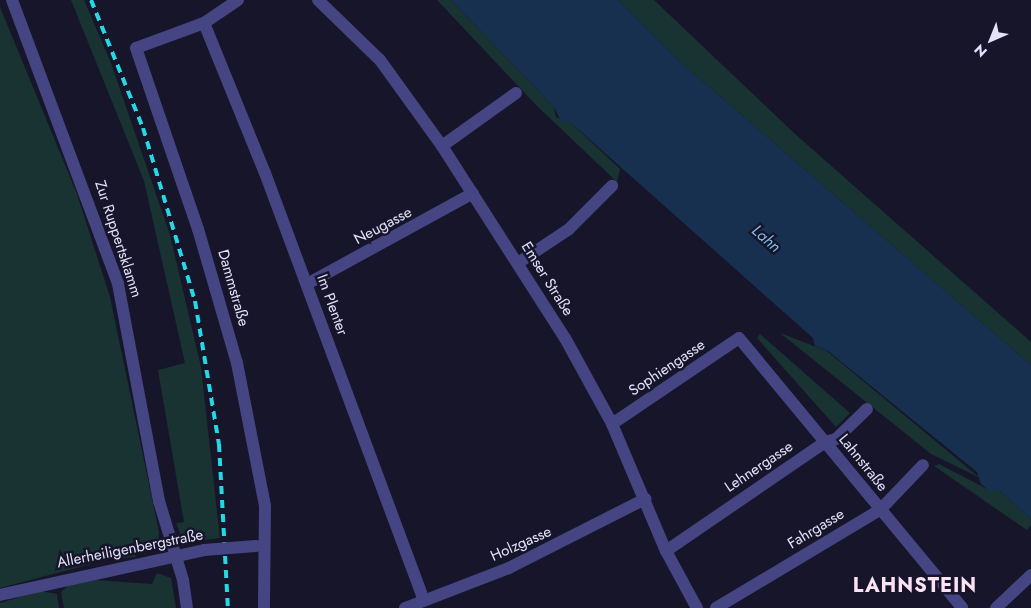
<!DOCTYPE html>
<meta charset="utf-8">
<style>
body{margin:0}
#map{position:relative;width:1031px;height:608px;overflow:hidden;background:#17152a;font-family:Jost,sans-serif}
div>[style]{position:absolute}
.green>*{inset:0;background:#183331}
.water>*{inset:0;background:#18304f}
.minor>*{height:12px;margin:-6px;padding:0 6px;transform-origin:6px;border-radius:6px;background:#454583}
.tertiary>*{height:12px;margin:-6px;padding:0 6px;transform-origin:6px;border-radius:6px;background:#454583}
.rail>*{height:4px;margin-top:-2px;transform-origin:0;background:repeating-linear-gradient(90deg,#23d9e5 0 8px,transparent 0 14px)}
.minor-bridge>*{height:12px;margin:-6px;padding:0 6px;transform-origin:6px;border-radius:6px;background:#454583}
span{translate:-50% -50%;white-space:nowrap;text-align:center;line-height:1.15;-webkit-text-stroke:5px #17152a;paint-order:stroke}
.street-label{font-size:15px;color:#e3e1fb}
.water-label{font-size:16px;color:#7bbeef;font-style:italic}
.district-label{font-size:20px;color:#fce3f4;font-weight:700;letter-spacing:1px}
.north{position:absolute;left:966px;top:15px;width:50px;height:50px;-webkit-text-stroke:4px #17152a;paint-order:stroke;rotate:224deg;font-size:14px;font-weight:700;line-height:20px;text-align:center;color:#e3e1fb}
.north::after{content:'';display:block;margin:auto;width:18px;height:22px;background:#e3e1fb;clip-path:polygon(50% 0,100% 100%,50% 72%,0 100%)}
</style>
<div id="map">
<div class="green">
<i style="clip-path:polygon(71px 0,84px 0,111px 63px,170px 235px,201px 367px,220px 538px,184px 543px,176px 523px,184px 522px,158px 370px,185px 363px,144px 181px)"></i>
<i style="clip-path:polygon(437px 0,451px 0,554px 107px,556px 117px,570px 122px,620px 169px,617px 182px,537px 106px)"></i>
<i style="clip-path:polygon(618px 0,654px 0,794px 133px,1031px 342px,1031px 365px,678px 60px)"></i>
<i style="clip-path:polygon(0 7px,77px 194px,110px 297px,159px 532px,158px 546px,146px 542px,134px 547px,136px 557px,91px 560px,91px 564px,0 588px)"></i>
<i style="clip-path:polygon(780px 333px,827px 351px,980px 478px,931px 454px)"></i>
<i style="clip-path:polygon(760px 334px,850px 413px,836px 427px,757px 338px)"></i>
<i style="clip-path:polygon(939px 464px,991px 491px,999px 490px,1031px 519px,1031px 525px,1027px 530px,934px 466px)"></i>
<i style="clip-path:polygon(157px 573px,171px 578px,176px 608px,64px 608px,61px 592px,70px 584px,94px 580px,152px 584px)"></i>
<i style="clip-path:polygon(40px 591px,57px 594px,59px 608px,0 608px,0 603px)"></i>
</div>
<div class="water">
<i style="clip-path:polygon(451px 0,618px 0,678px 60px,1031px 365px,1031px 519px,999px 490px,991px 492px,981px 484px,977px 472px,828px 351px,815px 346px,813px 338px,570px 122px,562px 123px,554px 107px)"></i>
</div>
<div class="minor">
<i style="left:12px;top:0;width:303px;rotate:69.5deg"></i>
<i style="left:118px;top:284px;width:221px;rotate:79.3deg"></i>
<i style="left:159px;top:501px;width:83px;rotate:73.1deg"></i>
<i style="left:183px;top:580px;width:28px;rotate:82deg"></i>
<i style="left:238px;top:0;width:41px;rotate:145.9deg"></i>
<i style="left:204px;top:23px;width:72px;rotate:159.8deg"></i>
<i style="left:136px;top:48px;width:191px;rotate:71.1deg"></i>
<i style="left:198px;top:229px;width:140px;rotate:73.8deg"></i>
<i style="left:237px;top:363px;width:146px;rotate:78.9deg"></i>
<i style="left:265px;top:506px;width:102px;rotate:90.6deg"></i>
<i style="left:204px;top:23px;width:162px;rotate:67.9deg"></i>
<i style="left:265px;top:173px;width:456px;rotate:69.6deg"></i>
<i style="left:442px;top:146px;width:91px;rotate:-35.6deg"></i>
<i style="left:518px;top:263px;width:61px;rotate:-33.7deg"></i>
<i style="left:569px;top:229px;width:61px;rotate:-45deg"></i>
<i style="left:307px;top:284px;width:189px;rotate:-28.7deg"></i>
<i style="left:612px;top:424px;width:153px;rotate:-34.1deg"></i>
<i style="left:739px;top:338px;width:350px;rotate:50.4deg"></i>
<i style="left:666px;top:551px;width:193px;rotate:-34.4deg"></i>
<i style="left:825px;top:442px;width:11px;rotate:-15deg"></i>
<i style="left:836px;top:439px;width:43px;rotate:-44.1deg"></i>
<i style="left:0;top:595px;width:209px;rotate:-12.4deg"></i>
<i style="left:405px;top:608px;width:111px;rotate:-21deg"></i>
<i style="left:509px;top:568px;width:153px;rotate:-26.9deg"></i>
<i style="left:716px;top:608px;width:191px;rotate:-30.9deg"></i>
<i style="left:880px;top:510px;width:62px;rotate:-46.3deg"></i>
</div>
<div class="tertiary">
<i style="left:318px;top:0;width:86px;rotate:44.1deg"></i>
<i style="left:380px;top:60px;width:106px;rotate:54.2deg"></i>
<i style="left:442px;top:146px;width:228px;rotate:57.4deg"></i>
<i style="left:565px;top:338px;width:98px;rotate:61.3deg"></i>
<i style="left:612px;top:424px;width:138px;rotate:67deg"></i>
<i style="left:666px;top:551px;width:65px;rotate:61.5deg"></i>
<i style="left:996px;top:608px;width:48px;rotate:-43.3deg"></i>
</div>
<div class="rail">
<i style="left:91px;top:0;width:138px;rotate:67.9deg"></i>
<i style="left:143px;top:128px;width:181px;rotate:73.3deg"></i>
<i style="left:195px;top:301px;width:145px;rotate:80.5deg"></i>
<i style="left:219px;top:444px;width:164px;rotate:86.9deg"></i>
</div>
<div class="minor-bridge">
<i style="left:204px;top:550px;width:52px;rotate:-4.4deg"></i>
</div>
<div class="street-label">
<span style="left:383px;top:226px;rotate:-28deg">Neugasse</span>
<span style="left:118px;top:239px;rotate:72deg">Zur Ruppertsklamm</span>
<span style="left:547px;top:279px;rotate:58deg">Emser Straße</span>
<span style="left:233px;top:288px;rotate:74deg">Dammstraße</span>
<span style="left:332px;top:305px;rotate:70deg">Im Plenter</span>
<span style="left:667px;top:368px;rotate:-34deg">Sophiengasse</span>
<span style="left:863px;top:463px;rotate:51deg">Lahnstraße</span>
<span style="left:759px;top:467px;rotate:-34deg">Lehnergasse</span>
<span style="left:816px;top:529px;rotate:-31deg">Fahrgasse</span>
<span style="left:521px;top:544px;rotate:-24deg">Holzgasse</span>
<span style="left:130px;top:549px;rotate:-11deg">Allerheiligenbergstraße</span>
</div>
<div class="water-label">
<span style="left:766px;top:239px;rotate:41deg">Lahn</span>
</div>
<div class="district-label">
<span style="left:915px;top:585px">LAHNSTEIN</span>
</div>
<div class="north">N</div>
</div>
